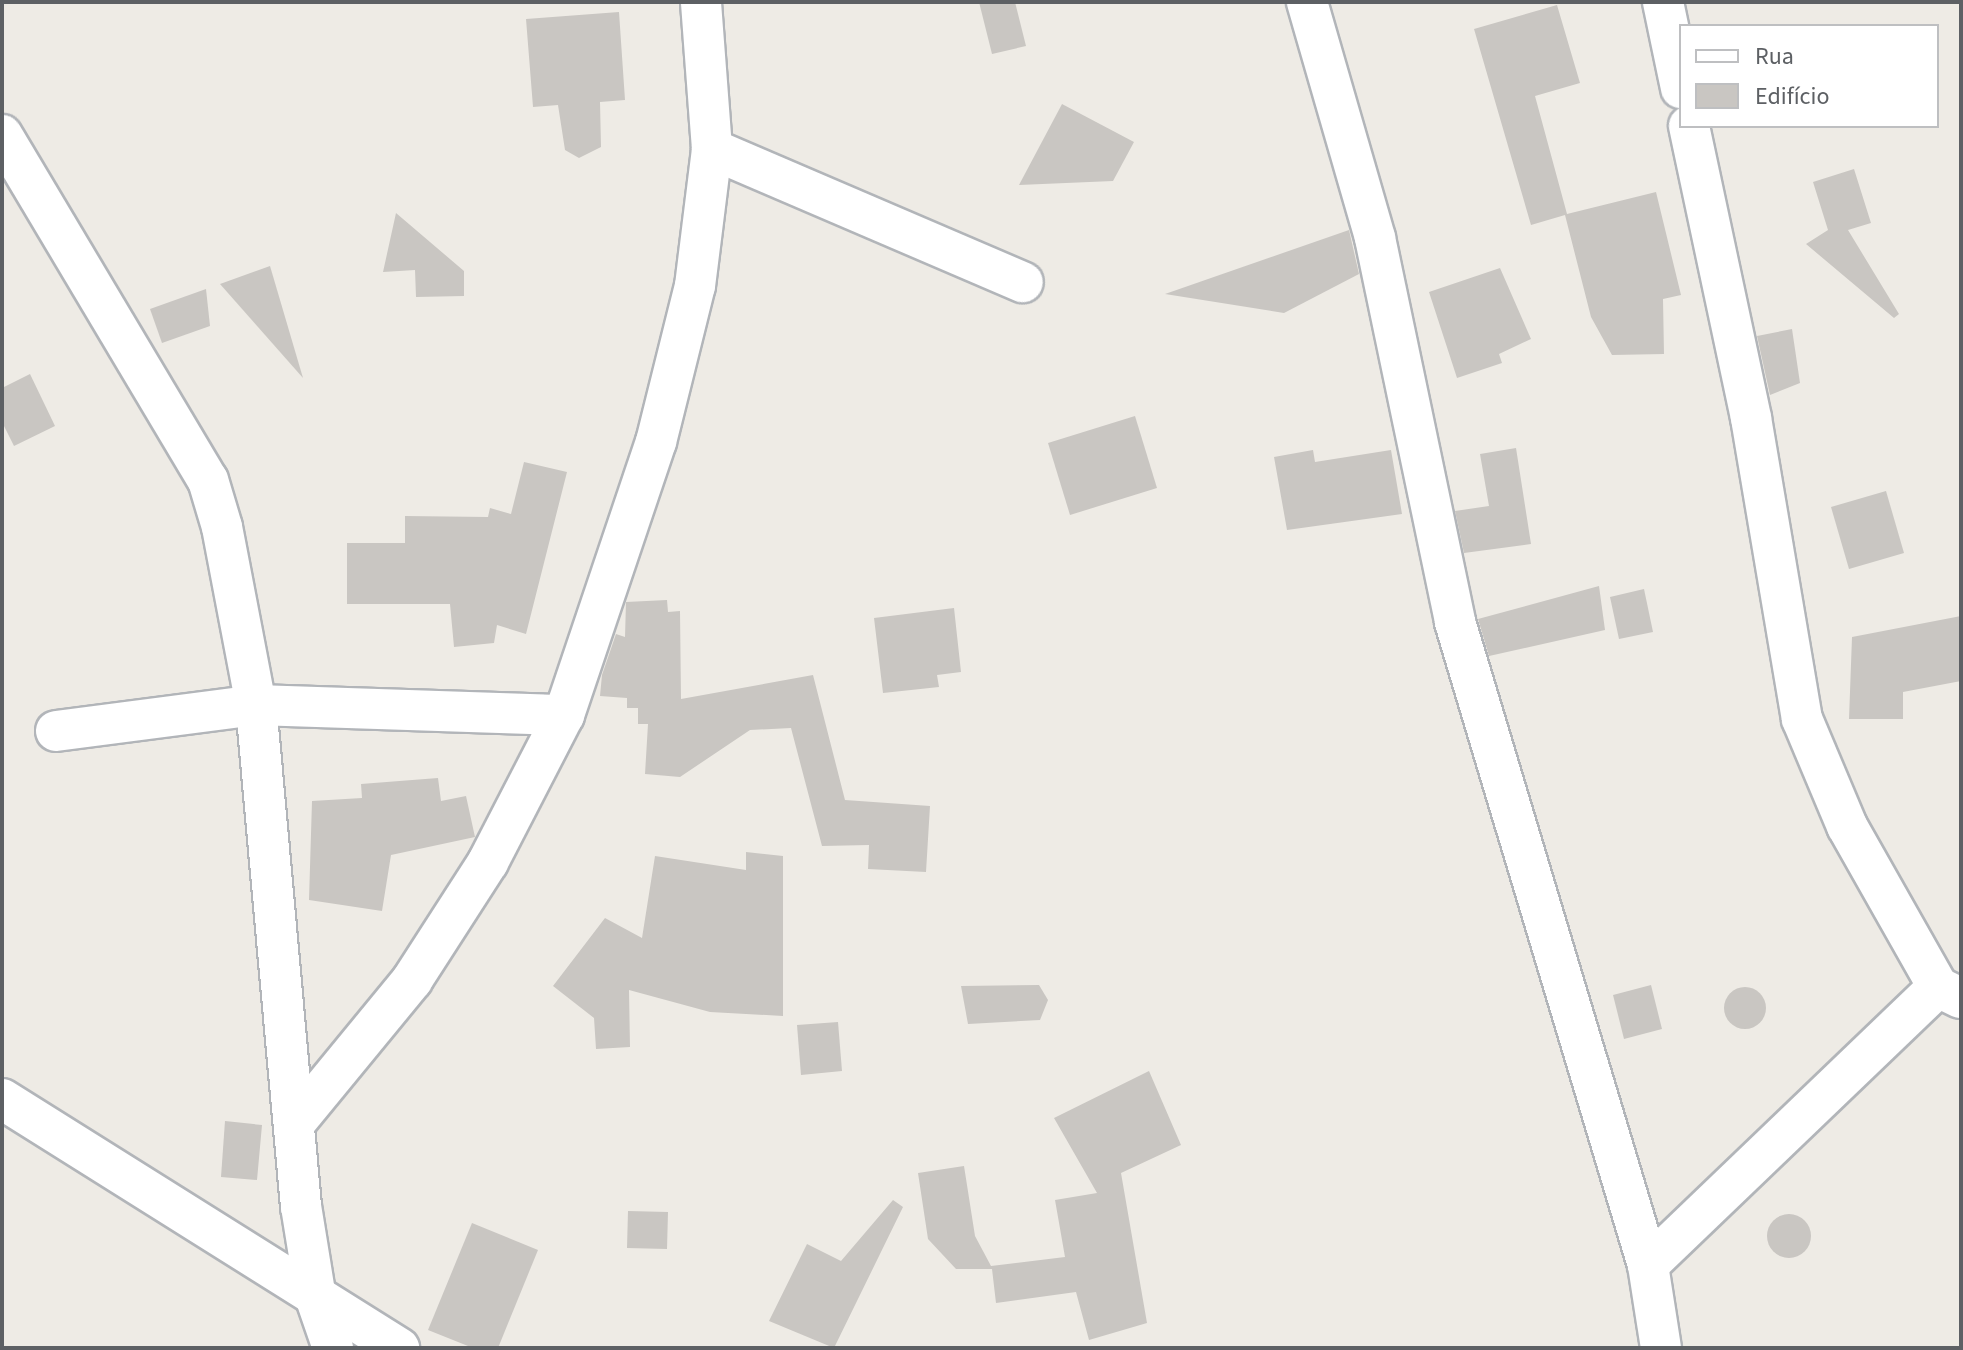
<!DOCTYPE html>
<meta charset="utf-8">
<style>
body{margin:0}
#map{position:relative;width:1963px;height:1350px;overflow:hidden;background:#eeebe5;font-family:"Source Sans 3",sans-serif}
div>[style]{position:absolute}
.building>*{inset:0;background:#c9c6c2}
.round{border-radius:50%}
.roads{filter:drop-shadow(2px 0 #b2b5b9) drop-shadow(-2px 0 #b2b5b9) drop-shadow(0 2px #b2b5b9) drop-shadow(0 -2px #b2b5b9)}
.street>*{height:40px;margin:-20px;padding:0 20px;transform-origin:20px;border-radius:20px;background:#fff}
span{translate:-50% -50%;white-space:nowrap;text-align:center;line-height:1.15;-webkit-text-stroke:7px #fff;paint-order:stroke}
.frame{position:absolute;inset:0;border:4px solid #5d6064;pointer-events:none}
.legend{position:absolute;left:1679px;top:24px;width:260px;height:104px;box-sizing:border-box;background:#fff;border:2px solid #bebfc1;margin:0;padding:10px 14px;list-style:none;font-size:24px;color:#5d6064}
.legend li{display:flex;align-items:center;gap:16px;height:40px}
.legend b{width:40px;border:2px solid #bebfc1}
</style>
<div id="map">
<div class="building">
<i style="clip-path:polygon(979px 2px,1015px 2px,1026px 46px,992px 54px)"></i>
<i style="clip-path:polygon(1557px 5px,1580px 83px,1535px 96px,1567px 214px,1656px 192px,1681px 295px,1663px 299px,1664px 354px,1612px 355px,1591px 317px,1565px 215px,1531px 225px,1474px 29px)"></i>
<i style="clip-path:polygon(619px 12px,625px 100px,600px 102px,601px 147px,579px 158px,565px 150px,558px 105px,533px 107px,526px 19px)"></i>
<i style="clip-path:polygon(1062px 104px,1134px 142px,1113px 181px,1019px 185px)"></i>
<i style="clip-path:polygon(1854px 169px,1871px 223px,1848px 230px,1899px 314px,1894px 318px,1806px 244px,1828px 230px,1813px 182px)"></i>
<i style="clip-path:polygon(396px 213px,464px 271px,464px 296px,416px 297px,415px 270px,383px 272px)"></i>
<i style="clip-path:polygon(1349px 230px,1359px 274px,1284px 313px,1165px 294px)"></i>
<i style="clip-path:polygon(270px 266px,303px 378px,220px 284px)"></i>
<i style="clip-path:polygon(1500px 268px,1531px 339px,1499px 354px,1502px 363px,1457px 378px,1429px 292px)"></i>
<i style="clip-path:polygon(206px 289px,210px 326px,162px 343px,150px 309px)"></i>
<i style="clip-path:polygon(1792px 329px,1800px 383px,1770px 395px,1757px 336px)"></i>
<i style="clip-path:polygon(30px 374px,55px 426px,14px 446px,2px 422px,2px 388px)"></i>
<i style="clip-path:polygon(1135px 416px,1157px 488px,1070px 515px,1048px 443px)"></i>
<i style="clip-path:polygon(1516px 448px,1531px 544px,1464px 553px,1455px 511px,1489px 506px,1480px 454px)"></i>
<i style="clip-path:polygon(1313px 450px,1315px 462px,1391px 450px,1402px 514px,1287px 530px,1274px 457px)"></i>
<i style="clip-path:polygon(524px 462px,567px 472px,526px 634px,497px 625px,494px 643px,454px 647px,450px 604px,347px 604px,347px 543px,405px 543px,405px 516px,488px 517px,490px 508px,511px 514px)"></i>
<i style="clip-path:polygon(1886px 491px,1904px 553px,1849px 569px,1831px 507px)"></i>
<i style="clip-path:polygon(1599px 586px,1605px 630px,1489px 656px,1478px 619px)"></i>
<i style="clip-path:polygon(1644px 589px,1653px 632px,1619px 639px,1610px 597px)"></i>
<i style="clip-path:polygon(667px 600px,668px 612px,680px 611px,681px 699px,813px 675px,845px 800px,930px 806px,926px 872px,868px 869px,869px 845px,822px 846px,791px 728px,750px 730px,680px 777px,645px 774px,648px 724px,638px 724px,638px 708px,627px 708px,627px 698px,600px 696px,602px 675px,616px 634px,625px 637px,626px 602px)"></i>
<i style="clip-path:polygon(954px 608px,961px 672px,937px 675px,939px 687px,883px 693px,874px 618px)"></i>
<i style="clip-path:polygon(1961px 616px,1961px 681px,1903px 692px,1903px 719px,1849px 719px,1852px 637px)"></i>
<i style="clip-path:polygon(438px 778px,441px 801px,466px 796px,475px 837px,391px 855px,382px 911px,309px 900px,312px 801px,362px 798px,361px 784px)"></i>
<i style="clip-path:polygon(746px 852px,783px 856px,783px 1016px,710px 1012px,629px 990px,630px 1047px,596px 1049px,594px 1018px,553px 986px,605px 918px,642px 938px,655px 856px,746px 870px)"></i>
<i style="clip-path:polygon(1039px 985px,1048px 1000px,1040px 1020px,968px 1024px,961px 986px)"></i>
<i style="clip-path:polygon(1651px 985px,1662px 1029px,1624px 1039px,1613px 995px)"></i>
<i class="round" style="left:1724px;top:987px;width:42px;height:42px"></i>
<i style="clip-path:polygon(838px 1022px,842px 1071px,801px 1075px,797px 1025px)"></i>
<i style="clip-path:polygon(1149px 1071px,1181px 1145px,1121px 1173px,1147px 1323px,1089px 1340px,1076px 1292px,996px 1303px,992px 1269px,956px 1269px,928px 1239px,918px 1173px,964px 1166px,975px 1236px,991px 1266px,1065px 1257px,1055px 1200px,1097px 1193px,1054px 1118px)"></i>
<i style="clip-path:polygon(225px 1121px,262px 1125px,257px 1180px,221px 1177px)"></i>
<i style="clip-path:polygon(893px 1200px,903px 1207px,834px 1348px,769px 1321px,807px 1244px,841px 1261px)"></i>
<i style="clip-path:polygon(628px 1211px,668px 1212px,667px 1249px,627px 1248px)"></i>
<i class="round" style="left:1767px;top:1214px;width:44px;height:44px"></i>
<i style="clip-path:polygon(472px 1223px,538px 1250px,498px 1348px,473px 1348px,428px 1330px)"></i>
</div>
<div class="roads">
<div class="street">
<i style="left:1307px;top:2px;width:246px;rotate:73.9deg"></i>
<i style="left:1375px;top:238px;width:392px;rotate:78.2deg"></i>
<i style="left:1455px;top:622px;width:671px;rotate:73.29deg"></i>
<i style="left:1648px;top:1265px;width:84px;rotate:81.1deg"></i>
<i style="left:1663px;top:2px;width:88px;rotate:78.2deg"></i>
<i style="left:1689px;top:126px;width:299px;rotate:78deg"></i>
<i style="left:1751px;top:418px;width:305px;rotate:80.4deg"></i>
<i style="left:1802px;top:719px;width:116px;rotate:67.2deg"></i>
<i style="left:1847px;top:826px;width:185px;rotate:60.5deg"></i>
<i style="left:1938px;top:987px;width:25px;rotate:26deg"></i>
<i style="left:2px;top:135px;width:402px;rotate:59.2deg"></i>
<i style="left:208px;top:480px;width:49px;rotate:73.4deg"></i>
<i style="left:222px;top:527px;width:181px;rotate:79.2deg"></i>
<i style="left:256px;top:705px;width:503px;rotate:84.87deg"></i>
<i style="left:301px;top:1206px;width:94px;rotate:80.8deg"></i>
<i style="left:316px;top:1299px;width:52px;rotate:70.9deg"></i>
<i style="left:712px;top:149px;width:338px;rotate:23.2deg"></i>
<i style="left:56px;top:731px;width:202px;rotate:-7.4deg"></i>
<i style="left:256px;top:705px;width:308px;rotate:1.9deg"></i>
<i style="left:2px;top:1099px;width:469px;rotate:32.1deg"></i>
<i style="left:298px;top:1119px;width:180px;rotate:-50.6deg"></i>
<i style="left:412px;top:980px;width:140px;rotate:-57.2deg"></i>
<i style="left:488px;top:862px;width:165px;rotate:-62.7deg"></i>
<i style="left:564px;top:715px;width:288px;rotate:-71.4deg"></i>
<i style="left:656px;top:442px;width:161px;rotate:-76deg"></i>
<i style="left:695px;top:286px;width:138px;rotate:-82.9deg"></i>
<i style="left:712px;top:149px;width:147px;rotate:-94.3deg"></i>
<i style="left:1648px;top:1265px;width:402px;rotate:-43.8deg"></i>
</div>
</div>
<div class="frame"></div>
<ul class="legend">
<li><b style="height:10px;background:#fff"></b>Rua</li>
<li><b style="height:22px;background:#c9c6c2"></b>Edifício</li>
</ul>
</div>
